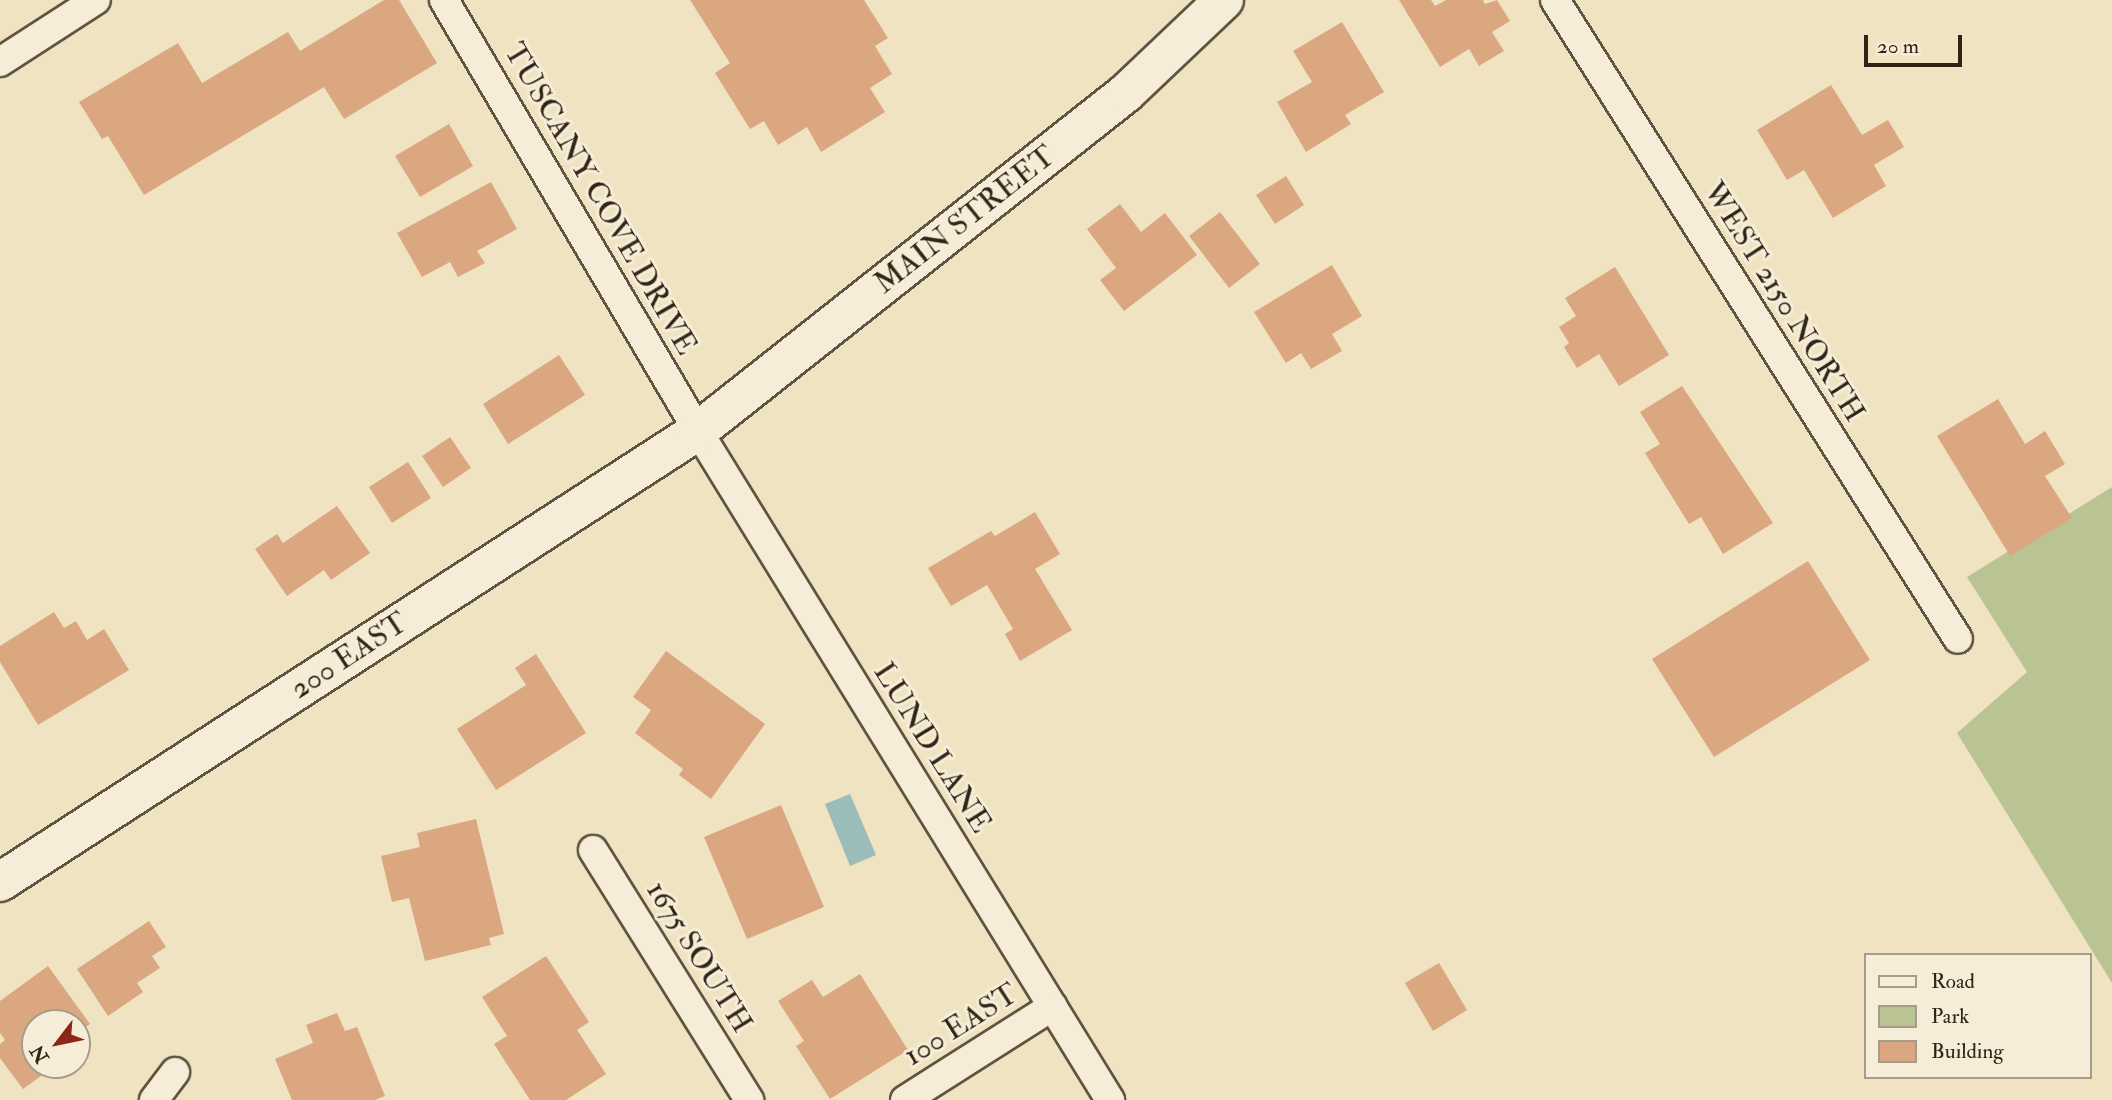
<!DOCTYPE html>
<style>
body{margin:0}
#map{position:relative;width:2112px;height:1100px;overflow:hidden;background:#f0e3c2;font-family:"IM FELL Double Pica",serif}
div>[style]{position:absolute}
.green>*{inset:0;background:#bac493}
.water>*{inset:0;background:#9bbdba}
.building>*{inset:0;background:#daa781}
.roads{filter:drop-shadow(2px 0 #615341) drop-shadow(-2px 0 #615341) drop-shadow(0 2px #615341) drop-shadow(0 -2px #615341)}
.minor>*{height:28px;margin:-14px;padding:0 14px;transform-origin:14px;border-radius:14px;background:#f5edd7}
.secondary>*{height:38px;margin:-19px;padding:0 19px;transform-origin:19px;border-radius:19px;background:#f5edd7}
span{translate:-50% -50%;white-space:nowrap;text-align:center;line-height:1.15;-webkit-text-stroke:6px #f5edd7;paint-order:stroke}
.street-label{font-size:30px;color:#312316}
.legend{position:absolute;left:1864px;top:953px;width:228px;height:126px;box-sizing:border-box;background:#f5edd7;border:2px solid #a79c8a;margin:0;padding:9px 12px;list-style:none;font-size:21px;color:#312316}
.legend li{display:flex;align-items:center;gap:14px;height:35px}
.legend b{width:35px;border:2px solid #a79c8a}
.north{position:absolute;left:21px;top:1009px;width:70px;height:70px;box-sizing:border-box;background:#f5edd7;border:2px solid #a79c8a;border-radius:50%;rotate:238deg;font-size:19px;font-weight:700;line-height:28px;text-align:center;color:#312316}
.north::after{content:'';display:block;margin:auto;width:24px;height:32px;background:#8f2418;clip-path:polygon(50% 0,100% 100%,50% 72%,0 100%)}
.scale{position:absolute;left:1864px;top:35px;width:98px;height:32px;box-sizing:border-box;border:4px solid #312316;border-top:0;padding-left:9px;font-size:21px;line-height:24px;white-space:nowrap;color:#312316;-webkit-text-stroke:5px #f5edd7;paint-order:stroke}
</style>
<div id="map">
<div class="green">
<i style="clip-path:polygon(2112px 487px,2112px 983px,1957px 733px,2027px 672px,1967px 577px)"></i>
</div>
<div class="water">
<i style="clip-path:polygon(850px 794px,876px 855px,850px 866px,825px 804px)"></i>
</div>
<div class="building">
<i style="clip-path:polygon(384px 0,399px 0,437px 63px,344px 119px,324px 87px,144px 195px,108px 136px,102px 139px,79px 102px,178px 43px,202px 83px,288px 32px,300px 51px)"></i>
<i style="clip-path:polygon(690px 0,864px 0,888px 38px,875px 46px,892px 74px,870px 88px,885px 112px,821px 152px,807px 127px,778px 145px,764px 121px,750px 129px,715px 73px,730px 63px)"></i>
<i style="clip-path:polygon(1399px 0,1431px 0,1435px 6px,1446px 0,1483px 0,1485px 4px,1497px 0,1510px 21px,1492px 32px,1504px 51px,1479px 66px,1469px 49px,1440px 67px)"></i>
<i style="clip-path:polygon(1342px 22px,1384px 92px,1345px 115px,1351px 124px,1306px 152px,1277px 102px,1312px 82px,1293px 51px)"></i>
<i style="clip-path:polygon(1831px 85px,1862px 135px,1888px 120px,1904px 147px,1874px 165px,1886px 186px,1833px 218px,1804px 170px,1787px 180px,1757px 130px)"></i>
<i style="clip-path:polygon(449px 124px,473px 166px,420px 197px,395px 156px)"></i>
<i style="clip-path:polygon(1286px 176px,1304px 205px,1275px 224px,1256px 195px)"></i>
<i style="clip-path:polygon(491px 182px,517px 229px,477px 251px,485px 263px,458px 277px,450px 262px,422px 277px,397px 233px)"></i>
<i style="clip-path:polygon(1120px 204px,1141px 232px,1165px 213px,1197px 255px,1124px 311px,1100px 280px,1116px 268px,1087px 229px)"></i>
<i style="clip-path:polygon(1220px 212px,1260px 264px,1229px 288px,1189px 236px)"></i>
<i style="clip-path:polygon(1332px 265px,1362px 316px,1332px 334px,1342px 351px,1311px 369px,1301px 353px,1286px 363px,1254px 312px)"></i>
<i style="clip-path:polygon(1615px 267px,1669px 355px,1619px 386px,1599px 354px,1577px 368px,1564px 347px,1569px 343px,1559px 327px,1576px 316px,1565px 298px)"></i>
<i style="clip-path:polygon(559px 355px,585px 395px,508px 444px,483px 404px)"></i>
<i style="clip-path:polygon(1682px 386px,1773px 523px,1723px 554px,1701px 517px,1689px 524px,1645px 453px,1660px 444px,1640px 412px)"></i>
<i style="clip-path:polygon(1998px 399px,2025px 444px,2045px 431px,2065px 464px,2045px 476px,2072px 518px,2010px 556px,1937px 436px)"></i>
<i style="clip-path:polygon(450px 437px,471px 468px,443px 487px,422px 456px)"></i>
<i style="clip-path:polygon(408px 462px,431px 498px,392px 523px,369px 487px)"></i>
<i style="clip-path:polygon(337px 506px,370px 553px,331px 580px,324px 570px,287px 596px,255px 549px,277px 534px,283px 543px)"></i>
<i style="clip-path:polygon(1035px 512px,1060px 554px,1035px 569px,1072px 630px,1020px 661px,1005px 634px,1013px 629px,987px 585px,951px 606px,928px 568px,991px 531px,995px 536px)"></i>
<i style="clip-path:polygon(1808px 561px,1870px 660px,1714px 757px,1652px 659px)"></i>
<i style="clip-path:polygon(54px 612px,64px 628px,76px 621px,87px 640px,104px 629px,129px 670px,38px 725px,0 662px,0 646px)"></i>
<i style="clip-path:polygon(666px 651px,765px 724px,711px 799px,679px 775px,683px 769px,635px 733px,651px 710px,633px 697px)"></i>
<i style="clip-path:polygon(536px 654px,586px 733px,496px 790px,457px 729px,526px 685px,515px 668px)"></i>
<i style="clip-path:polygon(781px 805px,824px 907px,747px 939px,704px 837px)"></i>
<i style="clip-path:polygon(476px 819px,504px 934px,489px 938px,491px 945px,425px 961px,409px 898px,392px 902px,381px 856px,420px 847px,417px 833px)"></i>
<i style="clip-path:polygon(149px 921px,166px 947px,152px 956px,160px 968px,137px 983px,143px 992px,108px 1016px,77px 969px)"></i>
<i style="clip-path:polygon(546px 956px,589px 1022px,577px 1030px,606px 1074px,566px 1100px,530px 1100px,494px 1044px,507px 1036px,482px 997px)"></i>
<i style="clip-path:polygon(1439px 963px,1467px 1010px,1433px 1031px,1405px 983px)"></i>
<i style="clip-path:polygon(48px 966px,90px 1024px,79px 1032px,87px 1042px,77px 1050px,77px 1023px,35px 1023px,35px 1065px,56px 1065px,23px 1089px,0 1058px,0 1044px,5px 1040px,0 1033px,0 1001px)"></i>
<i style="clip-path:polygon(860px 974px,908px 1050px,830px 1099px,796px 1046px,804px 1041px,778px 1001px,812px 980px,823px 997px)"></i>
<i style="clip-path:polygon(337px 1013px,345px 1031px,357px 1027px,385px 1096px,375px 1100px,292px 1100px,275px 1059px,313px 1043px,306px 1025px)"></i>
</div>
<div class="roads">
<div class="minor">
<i style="left:444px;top:0;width:500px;rotate:59.49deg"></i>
<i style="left:698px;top:431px;width:786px;rotate:58.37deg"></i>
<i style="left:1555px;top:0;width:755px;rotate:57.76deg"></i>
<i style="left:0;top:62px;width:114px;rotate:-32.9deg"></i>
<i style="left:593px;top:850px;width:295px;rotate:58deg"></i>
<i style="left:154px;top:1100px;width:35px;rotate:-53deg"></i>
<i style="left:905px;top:1100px;width:175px;rotate:-32.4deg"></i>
</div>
<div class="secondary">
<i style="left:0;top:882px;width:831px;rotate:-32.87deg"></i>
<i style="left:698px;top:431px;width:545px;rotate:-38.3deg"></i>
<i style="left:1126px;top:93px;width:135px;rotate:-43.5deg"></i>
</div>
</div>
<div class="street-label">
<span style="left:600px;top:199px;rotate:60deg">TUSCANY COVE DRIVE</span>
<span style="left:965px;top:220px;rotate:-38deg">MAIN STREET</span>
<span style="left:1784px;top:302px;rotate:58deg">WEST 2150 NORTH</span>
<span style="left:349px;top:656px;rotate:-33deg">200 EAST</span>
<span style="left:932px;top:748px;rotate:58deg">LUND LANE</span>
<span style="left:699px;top:957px;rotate:58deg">1675 SOUTH</span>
<span style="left:961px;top:1025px;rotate:-32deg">100 EAST</span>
</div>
<ul class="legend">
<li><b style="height:9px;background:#f5edd7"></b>Road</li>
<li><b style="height:19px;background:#bac493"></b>Park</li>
<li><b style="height:19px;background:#daa781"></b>Building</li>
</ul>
<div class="north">N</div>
<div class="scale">20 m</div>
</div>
